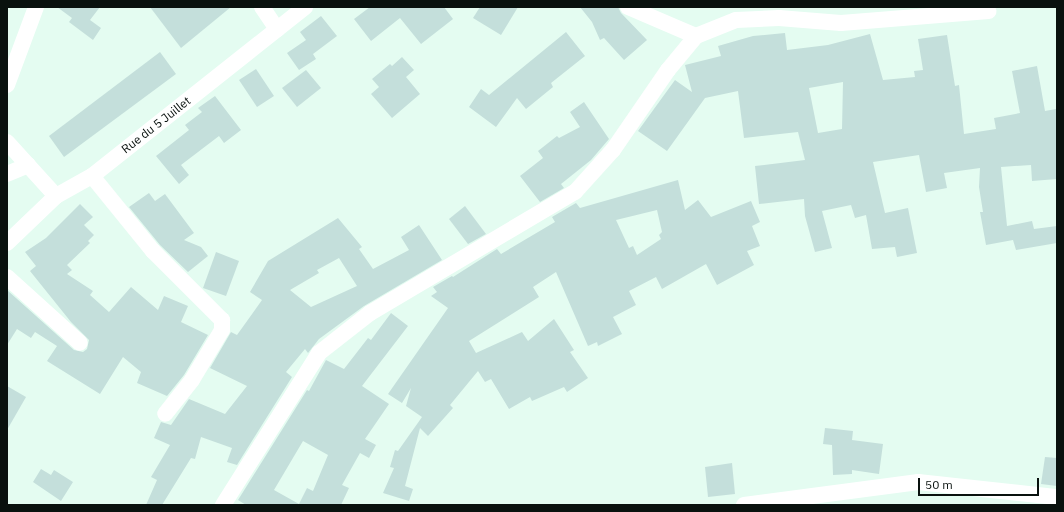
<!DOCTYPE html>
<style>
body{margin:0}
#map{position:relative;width:1064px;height:512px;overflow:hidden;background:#e4fcf1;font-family:"IBM Plex Sans",sans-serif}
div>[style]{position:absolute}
.building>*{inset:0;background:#c4dfdb}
.minor>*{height:16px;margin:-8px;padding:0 8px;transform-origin:8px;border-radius:8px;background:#fff}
span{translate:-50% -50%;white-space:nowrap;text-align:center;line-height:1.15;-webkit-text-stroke:3.5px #fff;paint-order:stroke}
.street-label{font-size:12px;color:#09110e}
.frame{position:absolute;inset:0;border:8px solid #09110e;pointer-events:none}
.scale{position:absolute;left:918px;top:478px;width:121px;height:18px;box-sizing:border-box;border:2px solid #09110e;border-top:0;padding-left:5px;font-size:12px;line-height:14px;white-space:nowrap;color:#09110e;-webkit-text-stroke:3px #fff;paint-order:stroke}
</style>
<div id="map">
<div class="building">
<i style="clip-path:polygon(57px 7px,100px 7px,90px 20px,101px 28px,93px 40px,69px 22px,72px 18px)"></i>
<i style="clip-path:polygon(150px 7px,231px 7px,181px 48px)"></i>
<i style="clip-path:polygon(370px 7px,444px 7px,453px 19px,421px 44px,400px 18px,371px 41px,354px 19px)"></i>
<i style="clip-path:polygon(480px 7px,518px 7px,501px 35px,473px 18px)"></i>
<i style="clip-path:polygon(580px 7px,618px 7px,621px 13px,647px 40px,624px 60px,604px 38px,600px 40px,592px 22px)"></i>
<i style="clip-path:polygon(321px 16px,337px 36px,313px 54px,316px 59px,299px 70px,287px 53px,306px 40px,300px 32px)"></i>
<i style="clip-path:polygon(566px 32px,585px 56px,551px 83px,553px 87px,526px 109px,517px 98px,496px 127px,469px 107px,481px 89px,489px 95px)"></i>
<i style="clip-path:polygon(evenodd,785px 33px,787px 50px,828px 45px,870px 34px,883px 80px,915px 77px,914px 71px,923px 70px,918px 39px,947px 35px,955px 86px,959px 85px,964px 134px,996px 129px,994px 118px,1020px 113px,1012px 71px,1037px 66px,1045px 111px,1056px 109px,1057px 179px,1032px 181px,1031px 165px,1001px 167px,1007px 226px,1032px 221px,1034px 229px,1057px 226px,1057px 243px,1016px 250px,1013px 240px,986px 245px,980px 212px,983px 212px,979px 187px,980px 168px,944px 173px,947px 188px,926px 192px,919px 155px,873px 162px,885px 213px,908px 208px,917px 253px,897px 257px,895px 247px,872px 249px,866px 215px,855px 218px,851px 205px,822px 211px,832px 248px,815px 252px,805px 216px,804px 199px,759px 204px,755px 166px,805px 160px,798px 132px,744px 138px,738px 91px,705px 98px,667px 151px,638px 131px,675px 80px,692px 92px,685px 65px,721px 56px,718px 46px,753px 36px,785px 33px,843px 82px,842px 129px,818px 133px,809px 88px,843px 82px)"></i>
<i style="clip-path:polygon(160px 52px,176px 74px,64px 157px,49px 136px)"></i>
<i style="clip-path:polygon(402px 57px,414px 70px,406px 77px,420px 94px,392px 118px,371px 94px,379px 87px,372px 79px,390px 64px,392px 66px)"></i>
<i style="clip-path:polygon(256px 69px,274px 96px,257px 107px,239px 80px)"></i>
<i style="clip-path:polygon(306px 70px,321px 88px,297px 107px,282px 88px)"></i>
<i style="clip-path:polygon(215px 96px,241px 130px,224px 143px,219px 136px,181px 165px,189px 175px,179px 184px,156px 156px,189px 130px,185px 125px,202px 112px,198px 108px)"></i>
<i style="clip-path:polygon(584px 102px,609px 139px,591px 160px,561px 184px,564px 188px,540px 202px,520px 176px,543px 158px,538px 151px,557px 136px,559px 138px,580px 127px,570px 112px)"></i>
<i style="clip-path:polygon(evenodd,678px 180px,685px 210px,698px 200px,711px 217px,751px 201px,760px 222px,752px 226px,760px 246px,747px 251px,754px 265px,717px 285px,706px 264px,662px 289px,656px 277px,629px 291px,636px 305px,613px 317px,622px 334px,598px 346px,597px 342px,588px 346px,556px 272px,533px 287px,539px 297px,469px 341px,476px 353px,522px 332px,528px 341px,554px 319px,574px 350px,570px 352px,588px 378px,567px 392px,564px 387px,532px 401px,530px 397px,509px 409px,491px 379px,485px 382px,478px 371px,450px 405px,453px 408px,428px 436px,420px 428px,405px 486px,413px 489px,409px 501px,383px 493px,394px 468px,390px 467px,395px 450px,398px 451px,422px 417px,406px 406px,411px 388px,402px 403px,388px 394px,448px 308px,431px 296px,437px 292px,433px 287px,452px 276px,453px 277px,497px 249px,501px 254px,555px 222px,552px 217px,576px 203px,580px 208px,678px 180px,657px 210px,662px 232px,659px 235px,661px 239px,637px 255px,633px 246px,629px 248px,616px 220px,657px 210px)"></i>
<i style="clip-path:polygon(149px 193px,155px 201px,165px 194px,194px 233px,184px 240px,201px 247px,208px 256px,188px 272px,160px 245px,129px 207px)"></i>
<i style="clip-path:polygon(80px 204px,93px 217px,84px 225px,94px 235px,88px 241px,90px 243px,67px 265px,72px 270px,67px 274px,93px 291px,90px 295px,109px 312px,131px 287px,158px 310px,164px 296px,188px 306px,181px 322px,208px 335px,184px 375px,167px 396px,137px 383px,141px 372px,123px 357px,100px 394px,47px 361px,57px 346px,35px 332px,31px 338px,17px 329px,7px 345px,7px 290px,74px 350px,83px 352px,87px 349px,89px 340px,71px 322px,30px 271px,36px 266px,25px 252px,46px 238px)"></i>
<i style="clip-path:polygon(465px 206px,486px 234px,468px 244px,449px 219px)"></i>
<i style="clip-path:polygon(evenodd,338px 218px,362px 247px,359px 249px,373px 269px,409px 250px,401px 237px,419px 225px,442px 260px,364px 306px,319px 339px,308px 353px,305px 349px,286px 372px,292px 377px,237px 465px,227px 462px,232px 448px,201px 437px,195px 459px,191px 458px,162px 505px,146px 505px,157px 480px,151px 477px,170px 445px,154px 438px,161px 422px,171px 425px,189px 399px,225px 414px,247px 386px,210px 368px,231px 332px,237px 335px,262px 300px,250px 292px,268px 261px,338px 218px,339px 258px,357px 286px,311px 307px,290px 290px,319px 273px,317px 270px,339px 258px)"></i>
<i style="clip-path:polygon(216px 252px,239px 261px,226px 296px,203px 288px)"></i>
<i style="clip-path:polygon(evenodd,391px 313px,408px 326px,362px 386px,389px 404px,365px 439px,376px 445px,369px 458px,360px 453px,342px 485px,349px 488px,341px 505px,246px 505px,238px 500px,307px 390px,309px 391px,326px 360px,344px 369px,368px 338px,371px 340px,391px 313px,303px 441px,328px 455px,313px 491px,307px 488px,299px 504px,274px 490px,303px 441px)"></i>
<i style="clip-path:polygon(7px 386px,26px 397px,7px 430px)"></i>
<i style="clip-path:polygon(825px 428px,853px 431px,852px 440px,883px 444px,879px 474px,852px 470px,852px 474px,833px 475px,832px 445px,823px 444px)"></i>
<i style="clip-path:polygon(1045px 457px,1057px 458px,1057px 486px,1041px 484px)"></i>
<i style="clip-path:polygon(732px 463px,735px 494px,708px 497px,705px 467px)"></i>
<i style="clip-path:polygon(41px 469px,51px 475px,54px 470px,73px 482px,61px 501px,33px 482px)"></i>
</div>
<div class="minor">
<i style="left:262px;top:7px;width:27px;rotate:56deg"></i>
<i style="left:628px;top:7px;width:74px;rotate:23.1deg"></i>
<i style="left:696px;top:36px;width:43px;rotate:-21.8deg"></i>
<i style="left:736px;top:20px;width:43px;rotate:-2.7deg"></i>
<i style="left:779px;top:18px;width:62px;rotate:4.6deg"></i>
<i style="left:841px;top:23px;width:148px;rotate:-4.6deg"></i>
<i style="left:7px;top:85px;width:83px;rotate:-69.6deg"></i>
<i style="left:7px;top:142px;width:73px;rotate:47.8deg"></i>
<i style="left:7px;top:174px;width:23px;rotate:-23deg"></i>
<i style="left:92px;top:176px;width:97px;rotate:50.9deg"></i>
<i style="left:153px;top:251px;width:98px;rotate:45deg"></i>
<i style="left:222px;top:320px;width:10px;rotate:90deg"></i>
<i style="left:222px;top:330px;width:58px;rotate:121deg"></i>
<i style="left:192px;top:380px;width:43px;rotate:128.5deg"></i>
<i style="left:7px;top:243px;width:68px;rotate:-43.8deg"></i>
<i style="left:56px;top:196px;width:41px;rotate:-29.1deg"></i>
<i style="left:92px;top:176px;width:272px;rotate:-38.4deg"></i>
<i style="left:7px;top:277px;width:98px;rotate:42.1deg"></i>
<i style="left:223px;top:505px;width:180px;rotate:-57.7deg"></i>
<i style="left:319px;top:353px;width:65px;rotate:-38.1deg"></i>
<i style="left:370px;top:313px;width:238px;rotate:-30.6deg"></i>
<i style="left:575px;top:192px;width:57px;rotate:-47.9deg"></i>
<i style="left:613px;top:150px;width:97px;rotate:-55.5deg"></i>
<i style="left:668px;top:70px;width:44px;rotate:-50.5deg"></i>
<i style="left:744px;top:505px;width:176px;rotate:-7.5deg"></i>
<i style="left:918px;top:482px;width:140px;rotate:6.2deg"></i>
</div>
<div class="street-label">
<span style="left:156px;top:125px;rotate:-38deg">Rue du 5 Juillet</span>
</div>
<div class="frame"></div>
<div class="scale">50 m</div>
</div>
